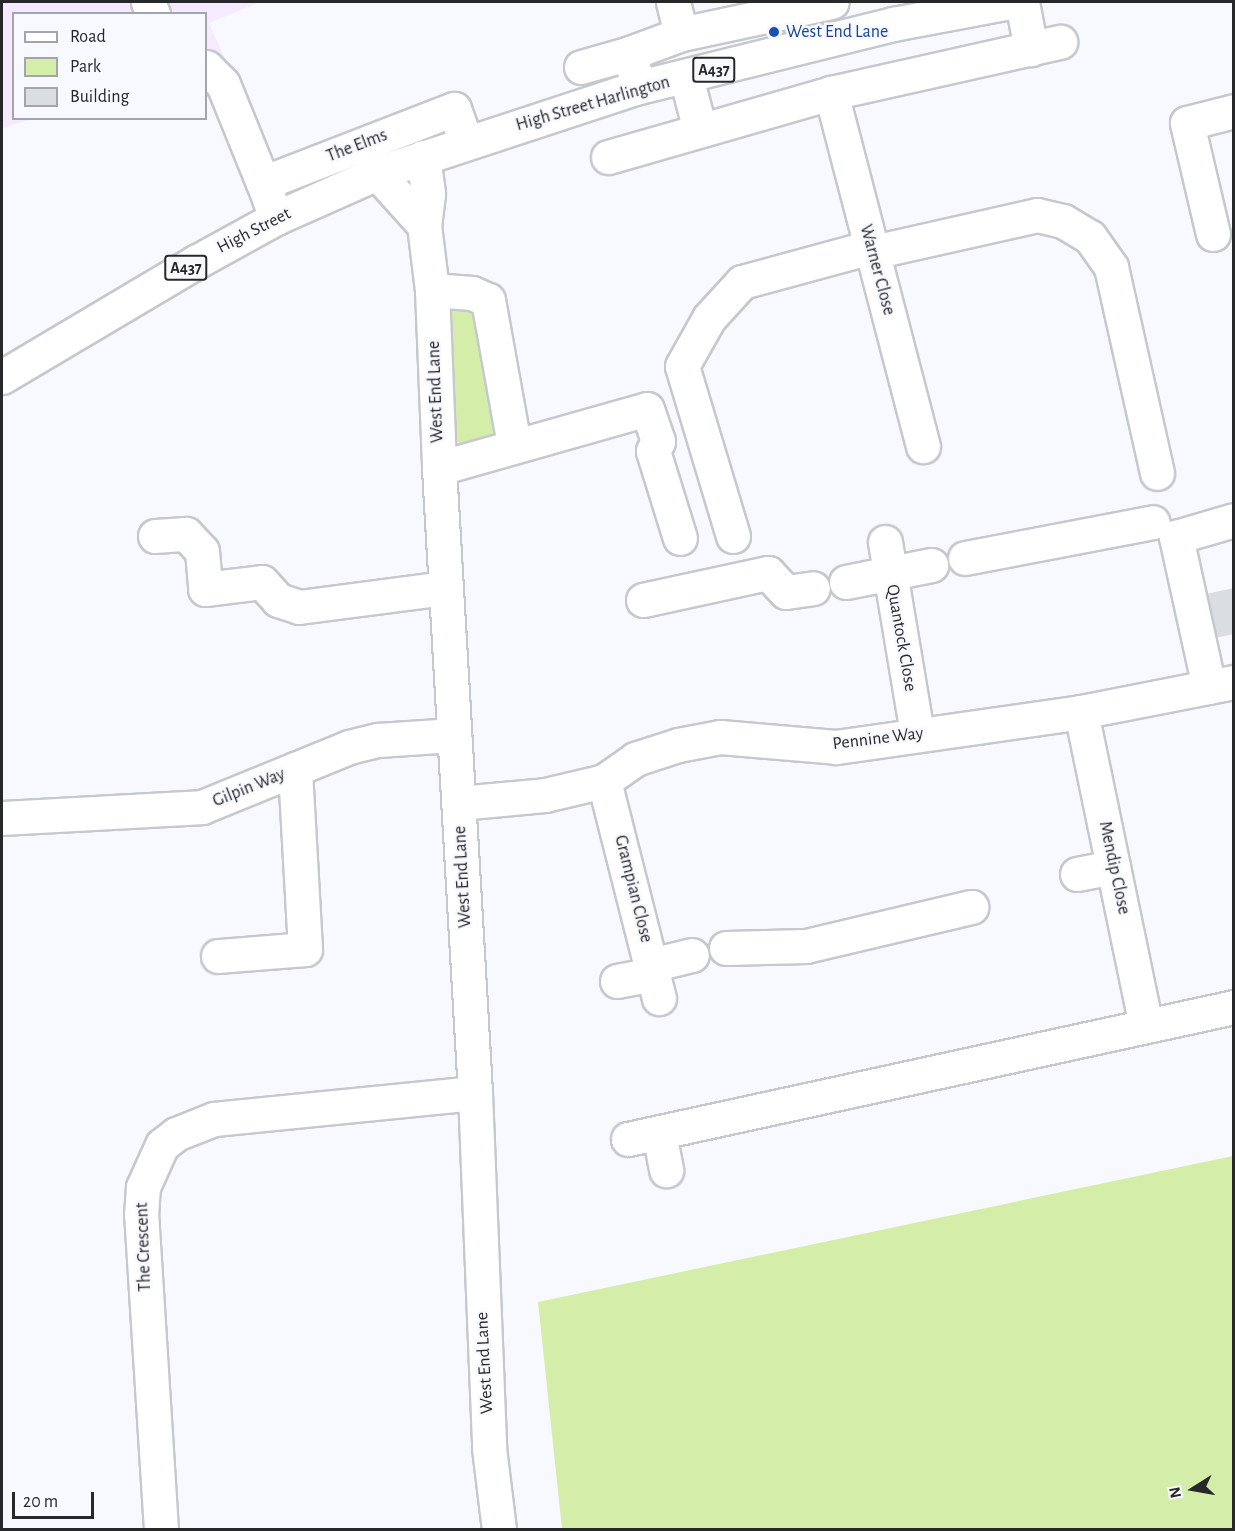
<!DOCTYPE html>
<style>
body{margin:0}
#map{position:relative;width:1235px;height:1531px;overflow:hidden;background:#f7f9ff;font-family:"Alegreya Sans",sans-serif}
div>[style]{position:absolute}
.industrial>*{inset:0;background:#f5eaff}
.green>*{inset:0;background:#d4eea9}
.building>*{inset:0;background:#dadde2}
.roads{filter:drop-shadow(2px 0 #c5c8cd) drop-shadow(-2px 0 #c5c8cd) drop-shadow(0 2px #c5c8cd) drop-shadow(0 -2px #c5c8cd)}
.minor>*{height:33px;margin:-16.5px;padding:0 16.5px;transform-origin:16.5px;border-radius:16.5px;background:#fff}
.major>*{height:33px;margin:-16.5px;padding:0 16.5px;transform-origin:16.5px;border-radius:16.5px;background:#fff}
.dots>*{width:16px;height:16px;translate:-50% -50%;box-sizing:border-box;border:3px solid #f7f9ff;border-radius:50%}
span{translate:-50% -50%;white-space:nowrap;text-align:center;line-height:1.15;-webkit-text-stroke:5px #f7f9ff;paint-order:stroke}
.shield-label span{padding:2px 4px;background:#f7f9ff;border:2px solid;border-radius:4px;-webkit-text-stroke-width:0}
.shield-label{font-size:16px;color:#27282a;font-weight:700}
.transit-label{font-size:18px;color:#164399}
.left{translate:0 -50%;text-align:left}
.street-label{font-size:18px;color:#27282a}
.frame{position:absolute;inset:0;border:3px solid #27282a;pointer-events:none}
.legend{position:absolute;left:12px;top:12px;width:195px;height:108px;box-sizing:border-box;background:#f7f9ff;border:2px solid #a4a5aa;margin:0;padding:8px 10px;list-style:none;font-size:18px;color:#27282a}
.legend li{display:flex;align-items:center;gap:12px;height:30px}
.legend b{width:30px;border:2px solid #a4a5aa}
.north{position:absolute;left:1163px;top:1459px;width:60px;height:60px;-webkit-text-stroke:4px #f7f9ff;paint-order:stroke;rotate:259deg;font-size:16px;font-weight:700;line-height:24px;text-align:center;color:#27282a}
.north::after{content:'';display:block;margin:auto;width:21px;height:27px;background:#27282a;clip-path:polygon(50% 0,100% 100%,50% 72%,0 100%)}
.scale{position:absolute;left:12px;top:1492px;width:82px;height:27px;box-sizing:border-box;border:3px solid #27282a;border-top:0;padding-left:8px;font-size:18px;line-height:21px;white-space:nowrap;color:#27282a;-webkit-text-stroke:4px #f7f9ff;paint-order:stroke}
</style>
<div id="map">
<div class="industrial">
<i style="clip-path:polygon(2px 2px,260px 2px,209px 23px,225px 59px,206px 71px,206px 14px,14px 14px,14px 118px,33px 119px,2px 128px)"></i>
</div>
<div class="green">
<i style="clip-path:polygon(455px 303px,476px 304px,497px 423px,491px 439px,464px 447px,446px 431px,447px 311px)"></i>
<i style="clip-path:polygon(1233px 1156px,1233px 1529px,562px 1529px,538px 1302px)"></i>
</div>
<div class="building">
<i style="clip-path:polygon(1234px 588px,1234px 634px,1210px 639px,1201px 595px)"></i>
</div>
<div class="roads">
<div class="minor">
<i style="left:148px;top:2px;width:13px;rotate:67deg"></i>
<i style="left:1022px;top:2px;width:48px;rotate:79.2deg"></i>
<i style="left:681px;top:34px;width:154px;rotate:-12deg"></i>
<i style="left:630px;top:53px;width:54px;rotate:-20.4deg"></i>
<i style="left:681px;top:34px;width:33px;rotate:-104deg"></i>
<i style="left:206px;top:67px;width:24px;rotate:45deg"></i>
<i style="left:223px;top:84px;width:107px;rotate:68deg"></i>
<i style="left:581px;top:67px;width:51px;rotate:-15.9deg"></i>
<i style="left:630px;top:53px;width:22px;rotate:77deg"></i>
<i style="left:686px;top:77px;width:55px;rotate:75.2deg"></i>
<i style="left:831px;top:93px;width:365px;rotate:75.4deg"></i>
<i style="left:423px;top:157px;width:37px;rotate:82deg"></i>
<i style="left:428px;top:194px;width:31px;rotate:97deg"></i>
<i style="left:424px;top:225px;width:65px;rotate:83deg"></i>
<i style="left:432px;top:290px;width:178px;rotate:87.7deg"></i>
<i style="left:439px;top:468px;width:626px;rotate:86.7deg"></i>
<i style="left:475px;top:1093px;width:355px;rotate:87.7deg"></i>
<i style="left:489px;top:1448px;width:83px;rotate:83deg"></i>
<i style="left:608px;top:157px;width:232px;rotate:-16deg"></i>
<i style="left:831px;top:93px;width:235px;rotate:-12.6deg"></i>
<i style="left:377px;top:173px;width:70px;rotate:47.9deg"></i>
<i style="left:276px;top:218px;width:37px;rotate:-110deg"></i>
<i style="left:263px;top:183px;width:205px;rotate:-21.2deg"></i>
<i style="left:454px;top:109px;width:35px;rotate:70deg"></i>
<i style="left:1213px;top:234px;width:114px;rotate:-103.2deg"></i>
<i style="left:1187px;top:123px;width:49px;rotate:-14.3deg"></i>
<i style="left:873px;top:252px;width:168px;rotate:-12.7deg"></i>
<i style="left:1037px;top:215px;width:27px;rotate:13deg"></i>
<i style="left:1063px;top:221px;width:31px;rotate:31deg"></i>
<i style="left:1090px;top:237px;width:37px;rotate:55deg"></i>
<i style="left:1111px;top:267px;width:211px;rotate:77.4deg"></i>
<i style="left:432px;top:290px;width:40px;rotate:4.3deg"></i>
<i style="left:472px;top:293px;width:17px;rotate:24deg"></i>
<i style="left:488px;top:300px;width:147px;rotate:79.8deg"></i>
<i style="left:439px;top:468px;width:216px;rotate:-15.8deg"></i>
<i style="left:647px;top:409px;width:34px;rotate:71deg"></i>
<i style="left:658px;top:441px;width:11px;rotate:117deg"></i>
<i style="left:653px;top:451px;width:91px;rotate:72.8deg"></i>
<i style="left:155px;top:536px;width:31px;rotate:-4deg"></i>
<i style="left:186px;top:534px;width:23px;rotate:47deg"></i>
<i style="left:202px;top:551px;width:38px;rotate:85deg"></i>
<i style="left:205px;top:589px;width:57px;rotate:-7deg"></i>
<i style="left:262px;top:582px;width:24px;rotate:48deg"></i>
<i style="left:278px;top:600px;width:22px;rotate:18deg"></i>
<i style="left:299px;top:607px;width:148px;rotate:-7.4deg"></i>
<i style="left:733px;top:536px;width:177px;rotate:-106.7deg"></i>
<i style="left:682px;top:366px;width:55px;rotate:-60.6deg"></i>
<i style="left:709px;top:318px;width:49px;rotate:-47.5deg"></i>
<i style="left:742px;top:282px;width:134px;rotate:-15.2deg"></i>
<i style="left:885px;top:542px;width:195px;rotate:80.5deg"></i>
<i style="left:965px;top:558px;width:191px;rotate:-10.8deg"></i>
<i style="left:846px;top:582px;width:87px;rotate:-11.3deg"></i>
<i style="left:643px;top:600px;width:128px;rotate:-12.2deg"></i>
<i style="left:768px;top:573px;width:26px;rotate:47deg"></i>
<i style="left:786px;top:592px;width:27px;rotate:-8deg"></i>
<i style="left:1209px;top:687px;width:154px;rotate:-102.4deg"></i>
<i style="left:1176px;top:537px;width:60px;rotate:-16.3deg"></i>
<i style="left:1081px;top:712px;width:320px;rotate:78.3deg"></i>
<i style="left:604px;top:781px;width:224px;rotate:75.8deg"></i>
<i style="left:459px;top:803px;width:86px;rotate:-5.3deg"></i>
<i style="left:545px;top:795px;width:61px;rotate:-13.3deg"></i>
<i style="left:604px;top:781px;width:38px;rotate:-35deg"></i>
<i style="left:635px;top:759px;width:45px;rotate:-18deg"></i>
<i style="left:678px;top:745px;width:43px;rotate:-10.8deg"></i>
<i style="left:720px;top:737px;width:116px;rotate:4.9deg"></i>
<i style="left:836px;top:747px;width:247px;rotate:-8.1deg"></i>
<i style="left:1081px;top:712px;width:156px;rotate:-11.1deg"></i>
<i style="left:2px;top:818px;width:200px;rotate:-3.1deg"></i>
<i style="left:202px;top:807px;width:159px;rotate:-22.2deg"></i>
<i style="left:349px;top:747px;width:30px;rotate:-14deg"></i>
<i style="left:378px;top:740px;width:76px;rotate:-3.8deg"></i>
<i style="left:1077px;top:874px;width:37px;rotate:-11deg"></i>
<i style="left:726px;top:948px;width:80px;rotate:-1.4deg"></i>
<i style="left:806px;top:946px;width:170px;rotate:-13.3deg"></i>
<i style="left:218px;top:956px;width:87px;rotate:-4.6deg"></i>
<i style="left:305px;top:949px;width:180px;rotate:-93.2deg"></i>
<i style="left:651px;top:965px;width:42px;rotate:-13.7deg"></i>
<i style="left:617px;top:981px;width:37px;rotate:-11deg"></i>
<i style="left:659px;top:1133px;width:38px;rotate:79deg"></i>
<i style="left:628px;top:1139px;width:620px;rotate:-12.29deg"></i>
<i style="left:161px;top:1530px;width:316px;rotate:-93.6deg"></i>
<i style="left:141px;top:1215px;width:28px;rotate:-86deg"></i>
<i style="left:143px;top:1187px;width:46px;rotate:-65.7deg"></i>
<i style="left:162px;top:1145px;width:18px;rotate:-38deg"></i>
<i style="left:176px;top:1134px;width:41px;rotate:-21.5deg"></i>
<i style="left:214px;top:1119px;width:262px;rotate:-5.7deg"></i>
</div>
<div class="major">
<i style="left:2px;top:377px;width:226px;rotate:-30.7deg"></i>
<i style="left:196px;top:262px;width:91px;rotate:-28.8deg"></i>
<i style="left:276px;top:218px;width:111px;rotate:-24deg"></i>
<i style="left:377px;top:173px;width:276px;rotate:-18.2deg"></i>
<i style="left:639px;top:87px;width:262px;rotate:-13.9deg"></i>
<i style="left:893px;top:24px;width:119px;rotate:-10.6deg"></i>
</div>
</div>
<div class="dots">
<i style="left:774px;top:32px;background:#1a4fb4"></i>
</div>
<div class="shield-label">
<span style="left:714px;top:70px">A437</span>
<span style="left:186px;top:268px">A437</span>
</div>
<div class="transit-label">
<span class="left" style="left:786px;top:32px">West End Lane</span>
</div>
<div class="street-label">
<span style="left:593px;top:104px;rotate:-16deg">High Street Harlington</span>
<span style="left:357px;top:146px;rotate:-21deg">The Elms</span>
<span style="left:254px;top:231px;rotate:-27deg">High Street</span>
<span style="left:877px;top:270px;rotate:75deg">Warner Close</span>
<span style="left:436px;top:392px;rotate:-92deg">West End Lane</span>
<span style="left:901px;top:638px;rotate:80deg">Quantock Close</span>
<span style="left:878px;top:739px;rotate:-7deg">Pennine Way</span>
<span style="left:249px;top:788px;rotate:-22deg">Gilpin Way</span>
<span style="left:1114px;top:868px;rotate:78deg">Mendip Close</span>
<span style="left:463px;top:877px;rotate:-93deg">West End Lane</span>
<span style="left:633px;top:889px;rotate:76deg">Grampian Close</span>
<span style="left:144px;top:1247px;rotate:-92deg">The Crescent</span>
<span style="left:485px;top:1363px;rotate:-93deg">West End Lane</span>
</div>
<div class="frame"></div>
<ul class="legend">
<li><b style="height:8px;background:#fff"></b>Road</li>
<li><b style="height:16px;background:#d4eea9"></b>Park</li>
<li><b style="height:16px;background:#dadde2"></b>Building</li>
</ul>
<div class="north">N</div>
<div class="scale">20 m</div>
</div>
